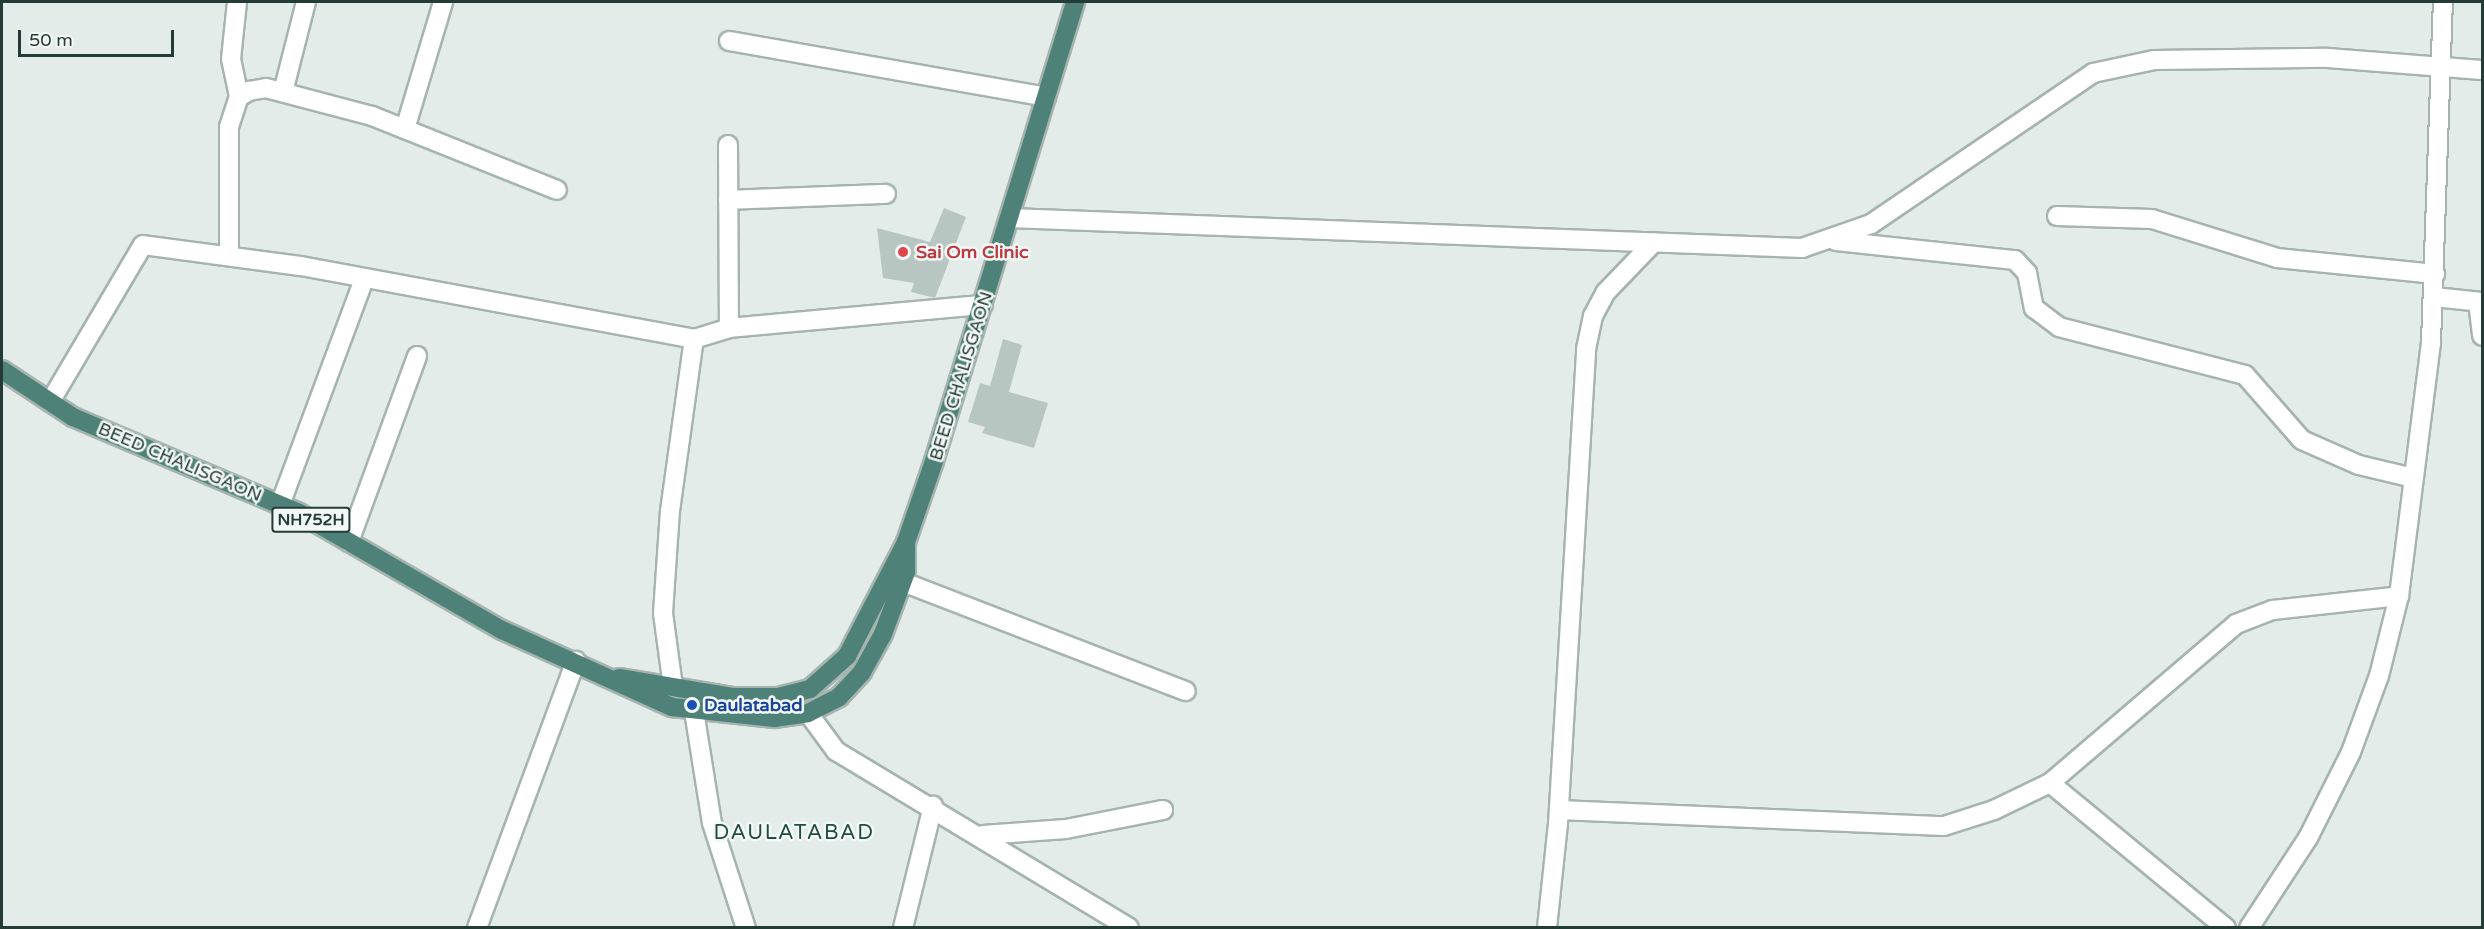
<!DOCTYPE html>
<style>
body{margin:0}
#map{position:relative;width:2484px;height:929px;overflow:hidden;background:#e3ece8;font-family:"Varela Round",sans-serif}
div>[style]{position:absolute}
.building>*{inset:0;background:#b8c6c1}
.roads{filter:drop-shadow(2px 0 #a6b4af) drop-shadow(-2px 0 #a6b4af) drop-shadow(0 2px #a6b4af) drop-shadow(0 -2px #a6b4af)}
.minor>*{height:18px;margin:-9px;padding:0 9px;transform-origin:9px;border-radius:9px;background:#fff}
.tertiary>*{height:18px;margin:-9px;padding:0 9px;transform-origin:9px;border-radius:9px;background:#fff}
.trunk>*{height:18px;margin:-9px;padding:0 9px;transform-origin:9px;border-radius:9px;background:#4e8279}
.dots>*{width:16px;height:16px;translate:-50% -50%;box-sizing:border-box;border:3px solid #f3f8f6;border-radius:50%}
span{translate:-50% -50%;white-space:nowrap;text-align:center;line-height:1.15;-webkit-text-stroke:5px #f3f8f6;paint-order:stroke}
.shield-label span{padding:2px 4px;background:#f3f8f6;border:2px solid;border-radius:4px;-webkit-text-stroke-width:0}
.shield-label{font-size:16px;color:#243c37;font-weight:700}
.health-label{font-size:18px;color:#be3a42;font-weight:700}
.left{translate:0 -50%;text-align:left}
.street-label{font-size:18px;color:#243c37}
.transit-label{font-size:18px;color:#164399;font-weight:700}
.quarter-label{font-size:21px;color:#214c44;letter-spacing:1.5px}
.frame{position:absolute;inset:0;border:3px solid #243c37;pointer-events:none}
.scale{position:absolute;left:18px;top:30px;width:156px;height:27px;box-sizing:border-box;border:3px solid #243c37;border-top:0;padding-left:8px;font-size:18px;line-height:21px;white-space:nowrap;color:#243c37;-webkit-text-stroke:4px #f3f8f6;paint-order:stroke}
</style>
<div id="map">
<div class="building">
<i style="clip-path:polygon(944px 208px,966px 217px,935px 298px,911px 292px,914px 283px,883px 278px,877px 228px,930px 242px)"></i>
<i style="clip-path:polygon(1003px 339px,1022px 345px,1009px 392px,1048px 403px,1034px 448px,982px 433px,985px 427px,968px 422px,980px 383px,990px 386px)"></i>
</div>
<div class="roads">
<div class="minor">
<i style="left:237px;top:2px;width:57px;rotate:96deg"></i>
<i style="left:231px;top:59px;width:39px;rotate:78deg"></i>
<i style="left:729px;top:41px;width:322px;rotate:10deg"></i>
<i style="left:283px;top:92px;width:93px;rotate:-75.7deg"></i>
<i style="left:405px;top:129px;width:133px;rotate:-73.3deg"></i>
<i style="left:728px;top:145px;width:183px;rotate:89.7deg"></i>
<i style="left:728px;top:200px;width:158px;rotate:-2.2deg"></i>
<i style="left:2057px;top:216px;width:95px;rotate:1.8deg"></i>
<i style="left:2152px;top:219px;width:131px;rotate:17.3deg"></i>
<i style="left:2277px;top:258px;width:159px;rotate:5.8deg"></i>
<i style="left:1010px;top:218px;width:793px;rotate:2.17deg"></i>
<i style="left:1802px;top:248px;width:73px;rotate:-19.2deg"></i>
<i style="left:1871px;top:224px;width:268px;rotate:-34.2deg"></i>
<i style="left:2093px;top:73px;width:62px;rotate:-12deg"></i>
<i style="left:2154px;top:60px;width:174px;rotate:-0.7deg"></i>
<i style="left:2328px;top:58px;width:154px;rotate:4.5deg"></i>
<i style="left:1836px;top:241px;width:180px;rotate:6.1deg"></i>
<i style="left:2015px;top:260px;width:18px;rotate:47deg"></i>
<i style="left:2027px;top:273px;width:36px;rotate:79deg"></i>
<i style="left:2034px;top:308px;width:31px;rotate:37deg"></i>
<i style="left:2059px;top:327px;width:192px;rotate:14.5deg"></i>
<i style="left:2245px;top:375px;width:86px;rotate:48.8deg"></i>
<i style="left:2302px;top:440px;width:62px;rotate:23.7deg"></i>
<i style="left:2359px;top:465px;width:56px;rotate:13.5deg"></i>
<i style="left:229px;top:255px;width:128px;rotate:-90deg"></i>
<i style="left:229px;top:127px;width:32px;rotate:-72deg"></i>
<i style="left:239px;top:97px;width:12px;rotate:-31deg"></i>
<i style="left:249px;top:91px;width:17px;rotate:-10deg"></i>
<i style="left:266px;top:88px;width:110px;rotate:14.8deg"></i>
<i style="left:372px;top:116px;width:199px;rotate:21.8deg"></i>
<i style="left:2434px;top:297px;width:48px;rotate:5.9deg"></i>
<i style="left:2478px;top:302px;width:34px;rotate:83deg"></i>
<i style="left:50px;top:402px;width:182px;rotate:-59.4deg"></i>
<i style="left:143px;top:245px;width:159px;rotate:7.6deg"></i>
<i style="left:301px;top:266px;width:400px;rotate:10.5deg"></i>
<i style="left:694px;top:339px;width:37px;rotate:-17deg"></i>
<i style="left:729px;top:328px;width:255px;rotate:-5.2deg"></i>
<i style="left:280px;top:505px;width:241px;rotate:-69.6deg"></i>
<i style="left:349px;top:542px;width:198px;rotate:-69.9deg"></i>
<i style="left:903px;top:582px;width:303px;rotate:21.1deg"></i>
<i style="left:673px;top:687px;width:75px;rotate:-97.7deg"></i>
<i style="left:663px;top:613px;width:102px;rotate:-86.1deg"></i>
<i style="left:670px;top:511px;width:174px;rotate:-82.1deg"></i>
<i style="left:694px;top:711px;width:113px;rotate:80.9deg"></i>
<i style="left:712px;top:823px;width:110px;rotate:72.1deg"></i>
<i style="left:2050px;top:783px;width:228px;rotate:39.5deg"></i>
<i style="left:1559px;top:810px;width:385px;rotate:2.4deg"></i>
<i style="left:1944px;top:826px;width:52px;rotate:-17.7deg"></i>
<i style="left:1994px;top:810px;width:62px;rotate:-25.7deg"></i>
<i style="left:2050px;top:783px;width:245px;rotate:-40.5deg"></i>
<i style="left:2236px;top:624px;width:40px;rotate:-21deg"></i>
<i style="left:2273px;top:610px;width:127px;rotate:-6.3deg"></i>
<i style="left:983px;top:835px;width:83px;rotate:-4.1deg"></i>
<i style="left:1066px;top:829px;width:99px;rotate:-11.1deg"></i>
<i style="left:477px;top:928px;width:285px;rotate:-69.7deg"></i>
<i style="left:903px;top:928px;width:126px;rotate:-76.2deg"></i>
<i style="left:1547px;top:928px;width:105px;rotate:-84deg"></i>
<i style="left:1558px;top:824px;width:476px;rotate:-86.6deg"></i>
<i style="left:1586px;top:349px;width:34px;rotate:-78deg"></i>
<i style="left:1593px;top:316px;width:27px;rotate:-62deg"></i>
<i style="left:1606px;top:292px;width:69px;rotate:-46.2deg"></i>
<i style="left:2249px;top:928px;width:108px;rotate:-56.8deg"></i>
<i style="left:2308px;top:838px;width:96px;rotate:-63.4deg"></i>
<i style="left:2351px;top:752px;width:81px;rotate:-69.8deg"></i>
<i style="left:2379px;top:676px;width:82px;rotate:-76deg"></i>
<i style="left:2399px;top:596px;width:255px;rotate:-82.8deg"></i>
<i style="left:2431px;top:343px;width:341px;rotate:-88deg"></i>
</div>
<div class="tertiary">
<i style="left:808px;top:713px;width:47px;rotate:53.6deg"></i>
<i style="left:836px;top:751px;width:342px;rotate:31.1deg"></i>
</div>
<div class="trunk">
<i style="left:2px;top:370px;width:85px;rotate:33.5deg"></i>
<i style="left:73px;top:417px;width:246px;rotate:23deg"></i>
<i style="left:299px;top:513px;width:234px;rotate:30deg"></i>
<i style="left:502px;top:630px;width:187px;rotate:24.4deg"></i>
<i style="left:672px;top:707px;width:103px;rotate:6.2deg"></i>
<i style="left:774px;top:718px;width:34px;rotate:-8deg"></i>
<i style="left:808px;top:713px;width:35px;rotate:-27deg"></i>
<i style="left:839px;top:697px;width:34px;rotate:-47deg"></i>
<i style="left:862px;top:672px;width:43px;rotate:-61.1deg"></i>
<i style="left:883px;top:634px;width:66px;rotate:-69.6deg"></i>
<i style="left:906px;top:572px;width:30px;rotate:-90deg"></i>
<i style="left:619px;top:678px;width:116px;rotate:9.5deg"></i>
<i style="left:733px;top:697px;width:45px"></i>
<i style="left:778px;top:697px;width:33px;rotate:-14deg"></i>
<i style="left:810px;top:689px;width:50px;rotate:-41.7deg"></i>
<i style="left:847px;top:656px;width:128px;rotate:-62.6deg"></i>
<i style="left:906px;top:542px;width:86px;rotate:-70.9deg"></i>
<i style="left:934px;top:461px;width:480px;rotate:-72.9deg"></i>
</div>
</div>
<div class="dots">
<i style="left:903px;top:252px;background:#e0444e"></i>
<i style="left:692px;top:705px;background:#1a4fb4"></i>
</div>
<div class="shield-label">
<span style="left:311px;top:520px">NH752H</span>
</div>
<div class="health-label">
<span class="left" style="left:916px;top:252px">Sai Om Clinic</span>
</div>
<div class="street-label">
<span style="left:961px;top:376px;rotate:-73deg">BEED CHALISGAON</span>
<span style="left:180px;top:462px;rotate:23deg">BEED CHALISGAON</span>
</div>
<div class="transit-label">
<span class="left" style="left:704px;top:705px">Daulatabad</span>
</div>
<div class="quarter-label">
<span style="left:794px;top:833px">DAULATABAD</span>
</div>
<div class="frame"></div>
<div class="scale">50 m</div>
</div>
